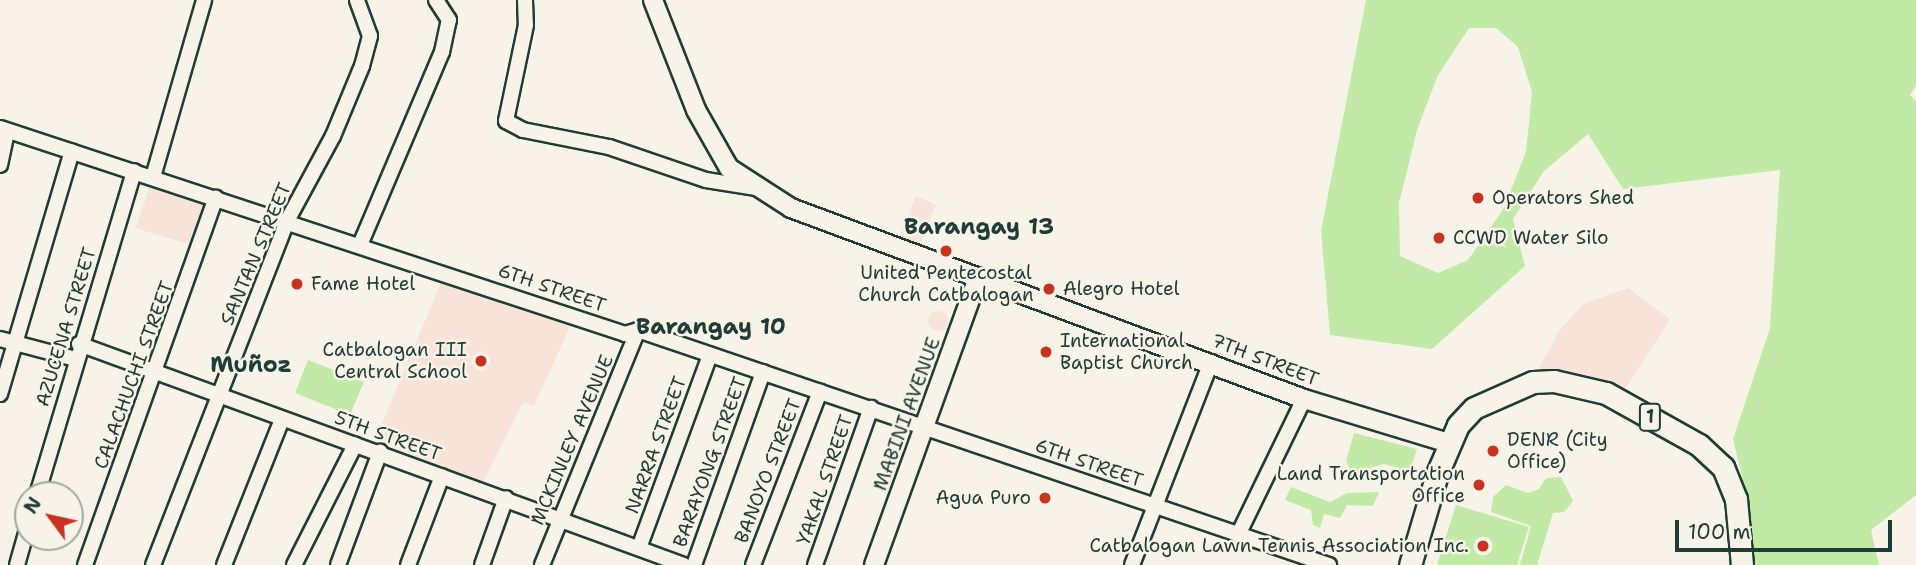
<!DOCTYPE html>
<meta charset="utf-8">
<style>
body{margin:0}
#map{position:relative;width:1916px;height:565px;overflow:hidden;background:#f7f3e8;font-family:"Shantell Sans",sans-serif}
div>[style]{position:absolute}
.built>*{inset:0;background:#f8e3d8}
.round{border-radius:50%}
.green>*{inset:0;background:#c1eaa7}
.roads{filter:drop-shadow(2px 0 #1f3d34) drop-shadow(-2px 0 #1f3d34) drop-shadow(0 2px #1f3d34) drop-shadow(0 -2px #1f3d34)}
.minor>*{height:14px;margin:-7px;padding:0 7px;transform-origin:7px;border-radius:7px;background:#f7f3e8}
.tertiary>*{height:18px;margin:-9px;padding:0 9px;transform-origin:9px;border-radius:9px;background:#f7f3e8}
.primary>*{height:21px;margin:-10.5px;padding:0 10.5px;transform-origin:10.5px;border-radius:10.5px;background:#f7f3e8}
.dots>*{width:19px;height:19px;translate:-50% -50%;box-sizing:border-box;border:4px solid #f7f3e8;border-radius:50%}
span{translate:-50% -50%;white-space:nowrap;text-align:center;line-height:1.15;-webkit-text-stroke:5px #f7f3e8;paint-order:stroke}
.shield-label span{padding:2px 5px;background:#f7f3e8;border:2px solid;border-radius:5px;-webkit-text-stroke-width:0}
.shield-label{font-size:18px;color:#1f3d34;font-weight:700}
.poi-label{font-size:19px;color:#1f3d34}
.left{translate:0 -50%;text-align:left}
.right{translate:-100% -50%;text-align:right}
.street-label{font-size:19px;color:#1f3d34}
.quarter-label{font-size:23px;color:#1f3d34;font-weight:700}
.north{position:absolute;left:14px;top:481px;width:70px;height:70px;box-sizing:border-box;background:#f7f3e8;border:2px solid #a1aaa0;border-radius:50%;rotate:303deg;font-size:19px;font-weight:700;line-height:28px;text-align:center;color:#1f3d34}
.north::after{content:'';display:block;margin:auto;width:24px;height:32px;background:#c8321e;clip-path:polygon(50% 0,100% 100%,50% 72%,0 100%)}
.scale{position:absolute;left:1675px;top:520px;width:217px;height:32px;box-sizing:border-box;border:4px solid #1f3d34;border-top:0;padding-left:9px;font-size:21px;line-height:24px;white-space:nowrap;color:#1f3d34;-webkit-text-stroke:5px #f7f3e8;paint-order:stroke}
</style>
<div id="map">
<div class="built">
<i style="clip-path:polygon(150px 185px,207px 202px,194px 246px,136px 228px)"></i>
<i style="clip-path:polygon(916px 196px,936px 205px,919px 246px,899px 238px)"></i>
<i style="clip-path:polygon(443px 278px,573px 320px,534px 406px,523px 402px,483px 483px,375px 440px)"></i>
<i style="clip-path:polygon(1628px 288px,1670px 319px,1625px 390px,1582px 374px,1539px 368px,1559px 331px,1583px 304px)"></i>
<i class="round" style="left:928px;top:311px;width:20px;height:20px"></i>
</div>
<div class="green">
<i style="clip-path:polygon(evenodd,1366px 0,1916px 0,1916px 86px,1910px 95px,1916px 102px,1916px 495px,1871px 530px,1879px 565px,1754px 565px,1749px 505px,1733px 439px,1770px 328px,1780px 170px,1623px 189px,1588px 134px,1544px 171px,1513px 219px,1525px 266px,1432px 349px,1330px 335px,1321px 231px,1366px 0,1469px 28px,1496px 28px,1518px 47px,1532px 92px,1526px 152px,1504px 208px,1468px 260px,1438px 273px,1400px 256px,1399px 203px,1417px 130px,1438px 75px,1469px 28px)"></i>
<i style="clip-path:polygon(308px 360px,364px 382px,350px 415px,295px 393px)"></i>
<i style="clip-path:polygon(1354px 433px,1417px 449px,1410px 471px,1383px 464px,1352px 474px,1346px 461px)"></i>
<i style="clip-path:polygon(1561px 477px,1573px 501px,1564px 512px,1553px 513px,1537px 565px,1520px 565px,1531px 526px,1491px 512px,1493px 497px,1506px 485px,1528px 493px,1539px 489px,1546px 478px)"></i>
<i style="clip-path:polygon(1291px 487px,1330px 502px,1347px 493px,1379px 492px,1373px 506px,1347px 505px,1340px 518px,1324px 514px,1320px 528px,1313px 525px,1311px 510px,1285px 500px)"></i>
<i style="clip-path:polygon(1456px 505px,1529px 527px,1517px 565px,1437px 565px)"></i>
</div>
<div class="roads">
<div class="minor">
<i style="left:525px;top:0;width:25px;rotate:88deg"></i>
<i style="left:526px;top:25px;width:98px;rotate:101.8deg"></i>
<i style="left:506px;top:121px;width:19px;rotate:28deg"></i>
<i style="left:523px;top:130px;width:88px;rotate:11.2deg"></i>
<i style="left:609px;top:147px;width:102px;rotate:18.8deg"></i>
<i style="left:706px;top:180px;width:51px;rotate:9.1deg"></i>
<i style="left:0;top:128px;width:658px;rotate:18.24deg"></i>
<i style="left:625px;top:334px;width:14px;rotate:-17deg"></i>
<i style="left:638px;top:330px;width:730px;rotate:18.78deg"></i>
<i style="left:0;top:165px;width:35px;rotate:-78deg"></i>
<i style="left:153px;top:177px;width:184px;rotate:-73.9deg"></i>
<i style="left:360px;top:245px;width:210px;rotate:-67deg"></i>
<i style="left:442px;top:52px;width:33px;rotate:-78deg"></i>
<i style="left:449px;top:20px;width:24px;rotate:-123deg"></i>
<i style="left:0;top:339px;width:78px;rotate:14.9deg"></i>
<i style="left:79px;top:344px;width:644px;rotate:20.07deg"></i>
<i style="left:0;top:394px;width:253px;rotate:-73.5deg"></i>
<i style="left:37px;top:495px;width:338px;rotate:-73.3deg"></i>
<i style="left:1238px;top:535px;width:151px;rotate:-64.1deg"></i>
<i style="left:639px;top:548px;width:206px;rotate:-69.8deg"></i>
<i style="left:17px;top:565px;width:41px;rotate:-74.2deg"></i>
<i style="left:85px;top:565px;width:390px;rotate:-70.4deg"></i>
<i style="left:153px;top:565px;width:369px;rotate:-68.7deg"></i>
<i style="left:287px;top:221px;width:97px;rotate:-61.6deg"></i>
<i style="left:333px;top:136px;width:76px;rotate:-67.5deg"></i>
<i style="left:362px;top:66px;width:31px;rotate:-75deg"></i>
<i style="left:370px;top:36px;width:38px;rotate:-110deg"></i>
<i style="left:224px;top:565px;width:157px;rotate:-68.3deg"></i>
<i style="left:294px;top:565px;width:135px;rotate:-63.1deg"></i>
<i style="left:338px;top:565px;width:121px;rotate:-69.6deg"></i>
<i style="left:408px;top:565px;width:95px;rotate:-69.1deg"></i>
<i style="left:482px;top:565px;width:71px;rotate:-70.3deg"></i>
<i style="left:542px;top:565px;width:254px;rotate:-67.8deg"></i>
<i style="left:694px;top:565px;width:205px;rotate:-70.3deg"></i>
<i style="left:753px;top:565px;width:186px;rotate:-68.9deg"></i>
<i style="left:815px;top:565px;width:167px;rotate:-70.4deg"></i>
<i style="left:1132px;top:565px;width:218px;rotate:-68.7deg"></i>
</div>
<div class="tertiary">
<i style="left:653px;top:0;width:118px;rotate:68.6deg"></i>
<i style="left:696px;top:110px;width:67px;rotate:60.4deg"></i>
<i style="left:729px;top:168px;width:74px;rotate:32.8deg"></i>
<i style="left:791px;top:208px;width:547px;rotate:20.42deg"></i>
<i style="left:1304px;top:399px;width:152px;rotate:16.9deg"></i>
<i style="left:874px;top:565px;width:306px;rotate:-70.1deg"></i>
</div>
<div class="primary">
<i style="left:1410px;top:565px;width:95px;rotate:-73.5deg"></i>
<i style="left:1437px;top:474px;width:53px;rotate:-66.8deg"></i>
<i style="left:1458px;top:425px;width:23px;rotate:-47deg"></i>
<i style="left:1474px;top:408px;width:64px;rotate:-23.8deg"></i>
<i style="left:1533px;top:382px;width:21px;rotate:-3deg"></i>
<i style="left:1554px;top:381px;width:53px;rotate:13deg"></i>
<i style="left:1606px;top:393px;width:107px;rotate:29.2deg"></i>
<i style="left:1699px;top:445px;width:33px;rotate:43deg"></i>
<i style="left:1723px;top:467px;width:35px;rotate:68deg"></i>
<i style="left:1736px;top:499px;width:66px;rotate:84.8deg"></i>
</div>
</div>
<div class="dots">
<i style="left:1478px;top:198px;background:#c8321e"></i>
<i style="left:1439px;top:238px;background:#c8321e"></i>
<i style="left:946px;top:251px;background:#c8321e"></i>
<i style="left:297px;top:284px;background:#c8321e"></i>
<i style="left:1049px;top:289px;background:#c8321e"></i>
<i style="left:1046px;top:352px;background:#c8321e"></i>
<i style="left:481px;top:361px;background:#c8321e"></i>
<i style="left:1493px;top:451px;background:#c8321e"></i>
<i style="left:1479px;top:485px;background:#c8321e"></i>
<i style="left:1045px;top:498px;background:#c8321e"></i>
<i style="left:1483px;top:546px;background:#c8321e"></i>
</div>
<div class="shield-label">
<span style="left:1650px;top:417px">1</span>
</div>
<div class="poi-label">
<span class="left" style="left:1492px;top:198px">Operators Shed</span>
<span class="left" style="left:1453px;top:238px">CCWD Water Silo</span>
<span style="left:946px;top:284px">United Pentecostal<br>Church Catbalogan</span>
<span class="left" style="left:311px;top:284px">Fame Hotel</span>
<span class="left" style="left:1063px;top:289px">Alegro Hotel</span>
<span class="left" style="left:1060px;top:352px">International<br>Baptist Church</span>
<span class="right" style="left:467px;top:361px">Catbalogan III<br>Central School</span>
<span class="left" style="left:1507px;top:451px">DENR (City<br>Office)</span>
<span class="right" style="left:1465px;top:485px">Land Transportation<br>Office</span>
<span class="right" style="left:1031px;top:498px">Agua Puro</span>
<span class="right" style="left:1469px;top:546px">Catbalogan Lawn Tennis Association Inc.</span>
</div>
<div class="street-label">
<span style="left:256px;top:254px;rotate:-67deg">SANTAN STREET</span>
<span style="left:552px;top:288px;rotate:19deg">6TH STREET</span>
<span style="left:66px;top:327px;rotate:-73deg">AZUCENA STREET</span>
<span style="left:1265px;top:360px;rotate:21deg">7TH STREET</span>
<span style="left:134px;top:375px;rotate:-70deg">CALACHUCHI STREET</span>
<span style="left:907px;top:414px;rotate:-70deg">MABINI AVENUE</span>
<span style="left:388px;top:436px;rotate:20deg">5TH STREET</span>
<span style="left:572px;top:440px;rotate:-67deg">MCKINLEY AVENUE</span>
<span style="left:656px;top:445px;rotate:-70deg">NARRA STREET</span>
<span style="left:710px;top:462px;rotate:-70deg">BARAYONG STREET</span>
<span style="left:1089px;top:463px;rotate:19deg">6TH STREET</span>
<span style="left:768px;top:471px;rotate:-69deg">BANOYO STREET</span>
<span style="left:825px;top:480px;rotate:-71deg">YAKAL STREET</span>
</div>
<div class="quarter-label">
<span style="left:979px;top:226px">Barangay 13</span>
<span style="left:711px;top:326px">Barangay 10</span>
<span style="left:251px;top:364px">Muñoz</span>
</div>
<div class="north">N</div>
<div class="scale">100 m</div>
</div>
